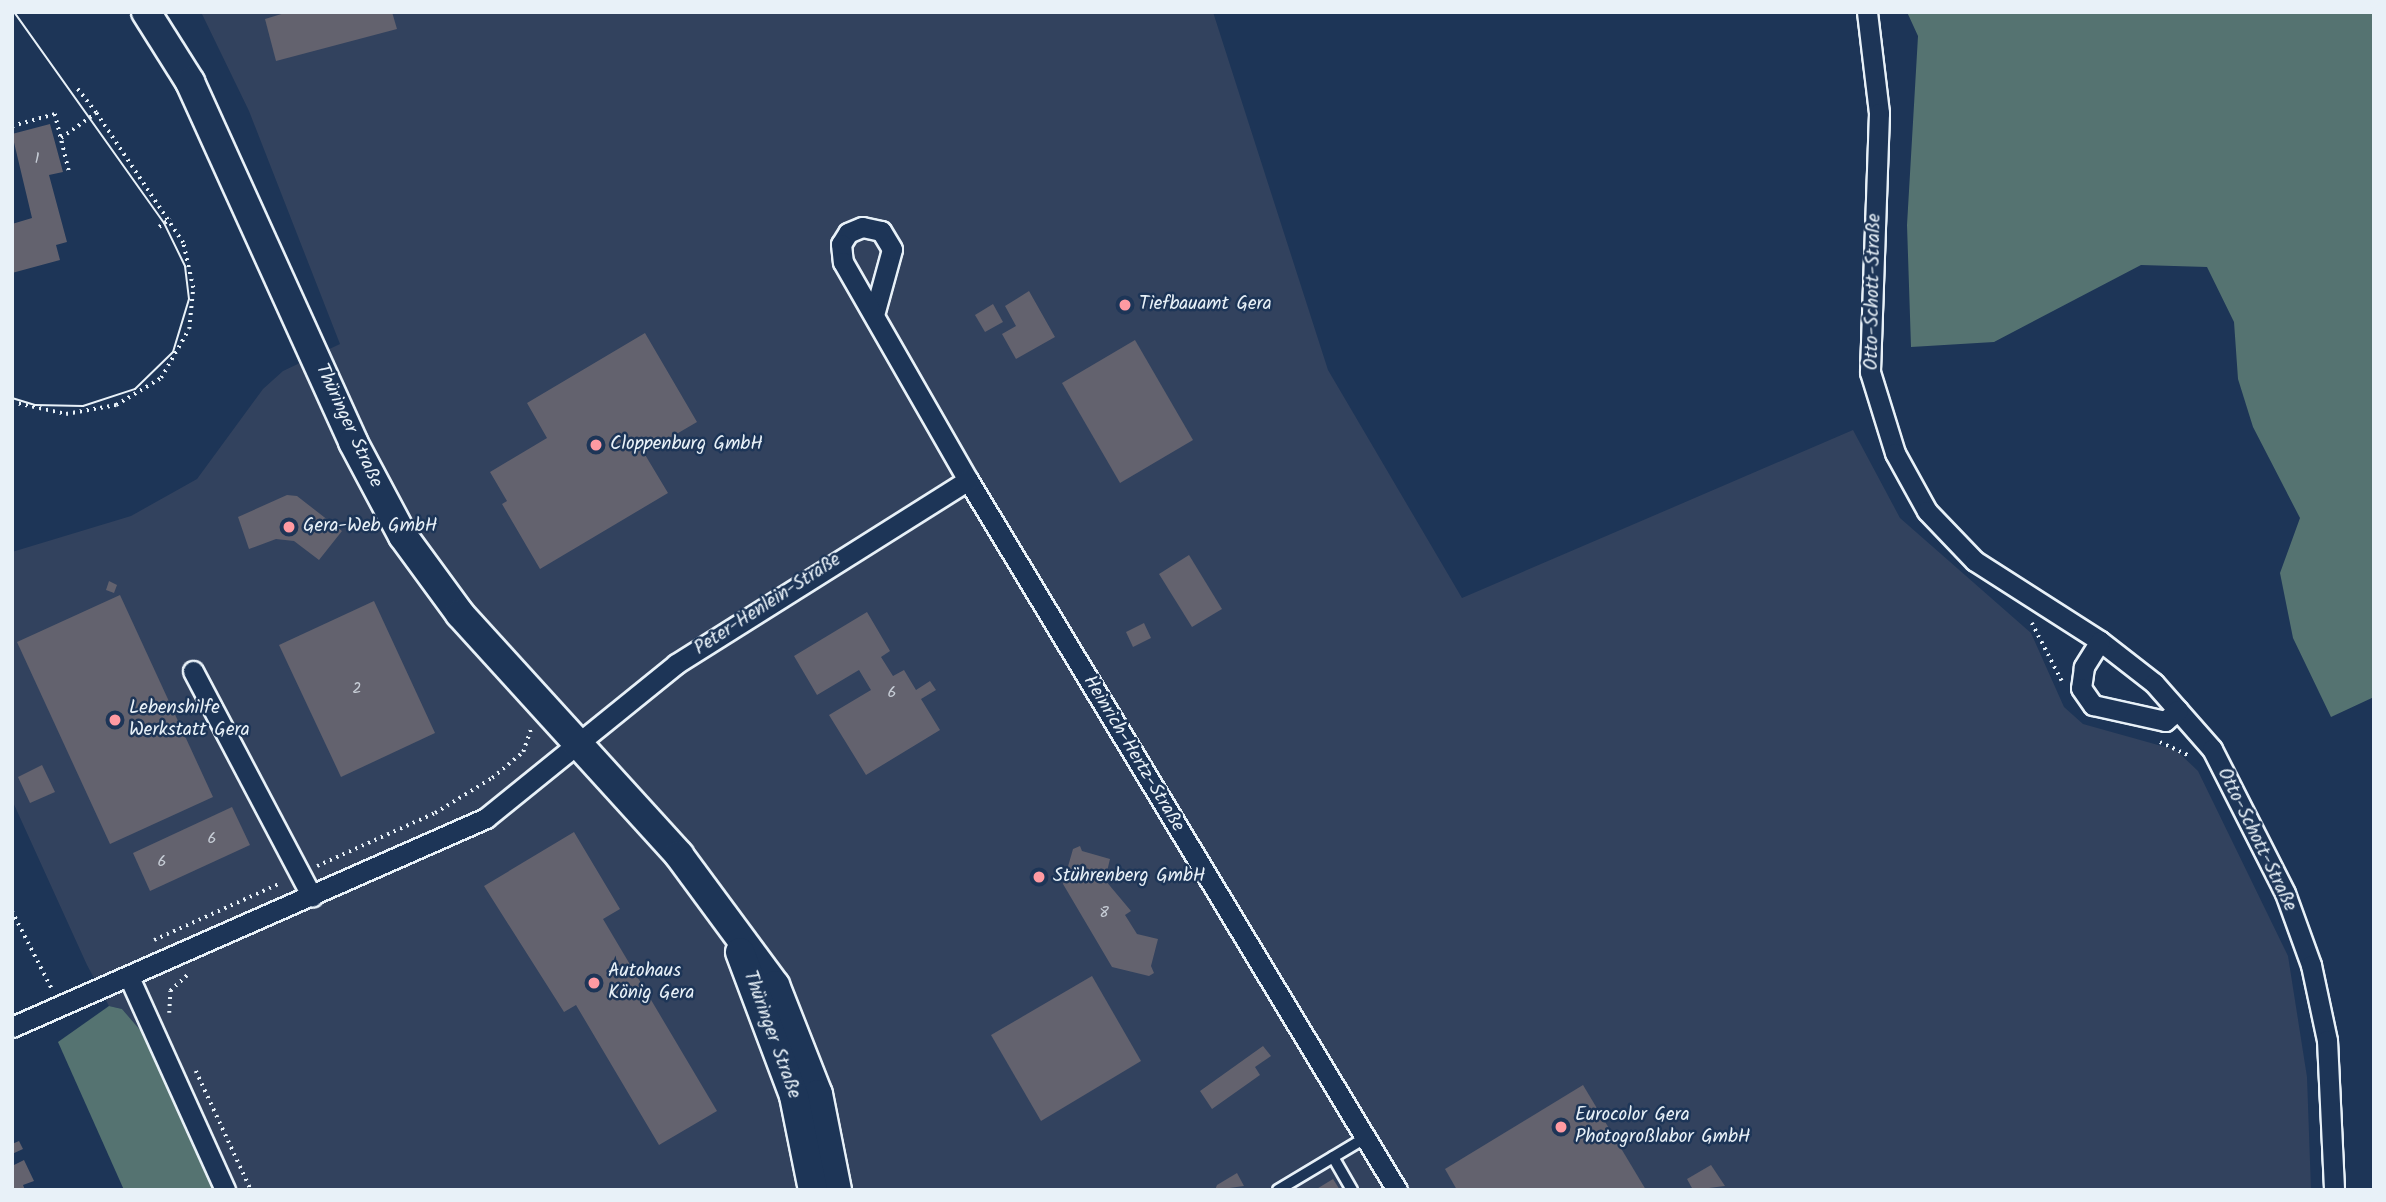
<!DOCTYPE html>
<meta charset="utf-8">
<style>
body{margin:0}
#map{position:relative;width:2386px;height:1202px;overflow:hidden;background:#1d3557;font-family:Kalam,sans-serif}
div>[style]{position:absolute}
.built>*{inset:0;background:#32425e}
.green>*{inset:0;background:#557371}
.building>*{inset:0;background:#63626e}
.path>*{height:3.5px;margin-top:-1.75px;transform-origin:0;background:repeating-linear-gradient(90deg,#e8f1f8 0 2px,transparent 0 7px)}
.roads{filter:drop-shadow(2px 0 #e8f1f8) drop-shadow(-2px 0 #e8f1f8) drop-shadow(0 2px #e8f1f8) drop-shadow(0 -2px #e8f1f8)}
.lane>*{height:10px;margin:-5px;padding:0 5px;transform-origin:5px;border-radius:5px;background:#1d3557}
.street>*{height:19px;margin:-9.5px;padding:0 9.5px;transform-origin:9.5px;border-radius:9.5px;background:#1d3557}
.secondary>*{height:28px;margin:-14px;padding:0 14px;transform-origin:14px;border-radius:14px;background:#1d3557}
.tram>*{height:2px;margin:-1px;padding:0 1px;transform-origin:1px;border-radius:1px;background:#e8f1f8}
.dots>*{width:19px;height:19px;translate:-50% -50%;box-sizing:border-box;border:4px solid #1d3557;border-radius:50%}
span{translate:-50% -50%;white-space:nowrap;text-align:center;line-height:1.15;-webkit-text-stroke:5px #1d3557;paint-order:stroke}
.number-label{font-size:16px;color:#c7cdd6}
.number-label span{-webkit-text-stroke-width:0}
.street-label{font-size:19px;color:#e8f1f8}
.poi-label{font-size:19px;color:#e8f1f8}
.left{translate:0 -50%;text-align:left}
.frame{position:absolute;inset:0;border:14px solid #e8f1f8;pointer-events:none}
</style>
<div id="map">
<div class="built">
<i style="clip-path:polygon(201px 12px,1213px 12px,1328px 370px,1462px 598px,1853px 430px,1900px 518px,2031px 633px,2064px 707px,2083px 724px,2176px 750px,2198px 771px,2288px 956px,2307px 1077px,2311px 1190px,213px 1190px,141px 1031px,122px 1009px,109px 1006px,87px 965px,12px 800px,12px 552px,131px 516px,197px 479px,263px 389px,283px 371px,340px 344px,249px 111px)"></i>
</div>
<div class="green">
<i style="clip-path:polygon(1907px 12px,2374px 12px,2374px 697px,2331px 717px,2293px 638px,2280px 573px,2300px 518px,2253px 427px,2238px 379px,2234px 322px,2207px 267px,2141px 265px,1994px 342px,1911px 347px,1907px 225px,1918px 36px)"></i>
<i style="clip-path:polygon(109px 1006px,122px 1009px,141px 1031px,213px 1190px,124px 1190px,58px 1042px)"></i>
</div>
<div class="building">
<i style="clip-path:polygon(288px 12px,392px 12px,397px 29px,276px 61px,265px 19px)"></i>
<i style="clip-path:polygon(50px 124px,63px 172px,49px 175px,67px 242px,56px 245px,60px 260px,12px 273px,12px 224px,32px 218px,12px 134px)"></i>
<i style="clip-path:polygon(1029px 291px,1055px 337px,1016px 359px,1002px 334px,1016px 326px,1005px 306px)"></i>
<i style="clip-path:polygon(993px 304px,1003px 322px,985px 332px,975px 315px)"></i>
<i style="clip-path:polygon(645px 333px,697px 422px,644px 453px,668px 493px,540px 569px,502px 504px,507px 501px,490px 472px,547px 438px,527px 403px)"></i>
<i style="clip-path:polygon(1135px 340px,1193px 440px,1120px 483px,1062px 383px)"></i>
<i style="clip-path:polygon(287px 495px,297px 496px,342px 531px,319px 560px,294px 541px,276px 539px,249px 549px,238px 517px)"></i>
<i style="clip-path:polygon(1189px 555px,1222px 609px,1192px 627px,1159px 574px)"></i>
<i style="clip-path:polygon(109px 581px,117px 585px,114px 593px,106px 590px)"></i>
<i style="clip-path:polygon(120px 595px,213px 797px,110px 844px,17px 642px)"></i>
<i style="clip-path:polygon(374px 601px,435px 733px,341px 777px,279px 645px)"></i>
<i style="clip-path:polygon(867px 612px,890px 651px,881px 657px,893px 676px,904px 670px,916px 690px,930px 681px,936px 690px,921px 699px,940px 730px,866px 775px,829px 715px,871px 690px,859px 670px,817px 695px,794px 656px)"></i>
<i style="clip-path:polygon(1144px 623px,1151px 638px,1133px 647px,1126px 632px)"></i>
<i style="clip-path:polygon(42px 765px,55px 792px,30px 803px,18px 777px)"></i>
<i style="clip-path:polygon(232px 807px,250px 845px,150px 891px,133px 853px)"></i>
<i style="clip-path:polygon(574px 832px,620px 909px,603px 919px,717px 1111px,659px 1145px,576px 1005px,564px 1012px,484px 886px)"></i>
<i style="clip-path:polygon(1080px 846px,1082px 851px,1110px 859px,1105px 880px,1131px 911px,1125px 915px,1137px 934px,1158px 939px,1151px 966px,1154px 973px,1149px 976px,1112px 967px,1063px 884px,1073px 849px)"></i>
<i style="clip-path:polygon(1092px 976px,1141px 1061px,1041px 1121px,991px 1035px)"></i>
<i style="clip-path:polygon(1263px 1046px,1271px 1056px,1255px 1067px,1260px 1075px,1212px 1109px,1200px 1091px)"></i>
<i style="clip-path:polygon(1583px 1085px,1646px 1190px,1457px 1190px,1445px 1169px)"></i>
<i style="clip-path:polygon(19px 1141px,23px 1149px,12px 1154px,12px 1144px)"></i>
<i style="clip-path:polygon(24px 1160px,34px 1181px,23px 1185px,25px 1190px,12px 1190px,12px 1166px)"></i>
<i style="clip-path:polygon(1711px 1165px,1725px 1186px,1693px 1190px,1687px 1179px)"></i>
<i style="clip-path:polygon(1237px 1173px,1244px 1186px,1215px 1190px,1217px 1185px)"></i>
<i style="clip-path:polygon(1333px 1179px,1340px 1190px,1315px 1190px)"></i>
</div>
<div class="path">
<i style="left:12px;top:126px;width:45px;rotate:-15.6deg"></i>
<i style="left:55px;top:114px;width:59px;rotate:76.2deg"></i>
<i style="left:61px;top:138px;width:43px;rotate:-35.5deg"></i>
<i style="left:96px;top:113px;width:33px;rotate:-128deg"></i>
<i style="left:159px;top:227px;width:14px;rotate:-36deg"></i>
<i style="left:12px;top:402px;width:55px;rotate:12.5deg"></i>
<i style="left:66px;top:414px;width:51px;rotate:-10.2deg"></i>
<i style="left:116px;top:405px;width:52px;rotate:-31deg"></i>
<i style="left:161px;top:378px;width:56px;rotate:-60.3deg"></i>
<i style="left:189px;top:329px;width:41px;rotate:-84.4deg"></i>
<i style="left:193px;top:288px;width:46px;rotate:-102.5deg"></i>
<i style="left:183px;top:243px;width:156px;rotate:-123.8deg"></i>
<i style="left:2032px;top:623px;width:65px;rotate:62.7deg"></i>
<i style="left:2160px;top:742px;width:31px;rotate:25deg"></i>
<i style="left:317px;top:866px;width:129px;rotate:-24.2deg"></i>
<i style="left:435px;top:813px;width:67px;rotate:-31.6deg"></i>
<i style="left:492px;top:778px;width:40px;rotate:-40deg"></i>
<i style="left:523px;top:752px;width:24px;rotate:-71deg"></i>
<i style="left:12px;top:911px;width:88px;rotate:62.9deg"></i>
<i style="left:154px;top:940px;width:139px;rotate:-24.2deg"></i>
<i style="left:169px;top:1013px;width:22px;rotate:-87deg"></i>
<i style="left:170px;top:991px;width:26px;rotate:-43deg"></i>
<i style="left:196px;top:1071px;width:131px;rotate:65.2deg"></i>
</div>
<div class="roads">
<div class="lane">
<i style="left:1333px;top:1157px;width:38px;rotate:60deg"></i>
<i style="left:1278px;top:1190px;width:101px;rotate:-30.9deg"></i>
</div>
<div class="street">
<i style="left:1867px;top:12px;width:102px;rotate:83.2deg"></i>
<i style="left:1879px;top:113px;width:259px;rotate:92deg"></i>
<i style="left:1870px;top:372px;width:85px;rotate:72.8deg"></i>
<i style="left:1895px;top:453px;width:66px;rotate:61.1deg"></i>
<i style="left:1927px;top:511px;width:69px;rotate:46.2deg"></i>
<i style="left:1975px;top:561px;width:148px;rotate:32.6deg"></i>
<i style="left:2100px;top:641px;width:68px;rotate:37.9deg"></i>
<i style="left:2154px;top:683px;width:88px;rotate:48.7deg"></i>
<i style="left:2212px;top:749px;width:161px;rotate:63.1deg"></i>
<i style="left:2285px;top:893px;width:77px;rotate:70.1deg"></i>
<i style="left:2311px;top:965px;width:77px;rotate:78deg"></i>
<i style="left:2327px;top:1040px;width:150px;rotate:87.3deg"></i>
<i style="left:874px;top:315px;width:68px;rotate:-74.7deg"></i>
<i style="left:892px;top:249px;width:21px;rotate:-121deg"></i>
<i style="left:881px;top:231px;width:19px;rotate:-168deg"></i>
<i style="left:862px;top:227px;width:15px;rotate:157deg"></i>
<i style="left:848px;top:233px;width:13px;rotate:122deg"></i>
<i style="left:841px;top:244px;width:18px;rotate:84deg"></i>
<i style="left:843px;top:262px;width:251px;rotate:60.2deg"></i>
<i style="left:968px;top:480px;width:830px;rotate:58.86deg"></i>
<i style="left:2100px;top:641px;width:31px;rotate:122deg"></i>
<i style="left:2084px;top:667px;width:21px;rotate:98deg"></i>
<i style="left:2081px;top:688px;width:21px;rotate:55deg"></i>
<i style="left:2093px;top:705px;width:74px;rotate:12.5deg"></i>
<i style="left:2165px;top:721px;width:17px;rotate:-40deg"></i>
<i style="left:193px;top:671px;width:255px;rotate:62.2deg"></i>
<i style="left:129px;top:977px;width:234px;rotate:65.7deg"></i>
<i style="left:12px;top:1027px;width:518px;rotate:-23.79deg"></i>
<i style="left:486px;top:818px;width:245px;rotate:-39deg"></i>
<i style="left:676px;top:664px;width:345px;rotate:-32.2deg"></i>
</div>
<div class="secondary">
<i style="left:146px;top:12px;width:83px;rotate:57.8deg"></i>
<i style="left:190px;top:82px;width:395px;rotate:65.6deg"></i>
<i style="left:353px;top:442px;width:106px;rotate:62deg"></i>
<i style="left:403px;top:536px;width:97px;rotate:53.8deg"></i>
<i style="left:460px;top:614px;width:326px;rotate:47.7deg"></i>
<i style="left:679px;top:855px;width:162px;rotate:53.6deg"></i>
<i style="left:775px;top:985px;width:117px;rotate:68.5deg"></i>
<i style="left:818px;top:1094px;width:98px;rotate:78.8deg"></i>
<i style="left:740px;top:952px;width:154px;rotate:69.4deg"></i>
<i style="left:794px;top:1096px;width:96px;rotate:78.6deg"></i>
</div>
</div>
<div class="tram">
<i style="left:12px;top:398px;width:24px;rotate:17deg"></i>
<i style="left:35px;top:405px;width:48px;rotate:1.2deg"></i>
<i style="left:83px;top:406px;width:55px;rotate:-18.1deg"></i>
<i style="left:135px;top:389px;width:53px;rotate:-44.2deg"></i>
<i style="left:173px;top:352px;width:55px;rotate:-73.2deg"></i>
<i style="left:189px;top:299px;width:33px;rotate:-97deg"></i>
<i style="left:185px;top:266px;width:48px;rotate:-116deg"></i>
<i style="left:164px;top:223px;width:259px;rotate:-125.4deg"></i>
</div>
<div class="dots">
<i style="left:1125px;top:305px;background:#ff9aa2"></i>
<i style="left:596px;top:445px;background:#ff9aa2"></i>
<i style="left:289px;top:527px;background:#ff9aa2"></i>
<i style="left:115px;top:720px;background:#ff9aa2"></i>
<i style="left:1039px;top:877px;background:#ff9aa2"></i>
<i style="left:594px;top:983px;background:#ff9aa2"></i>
<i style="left:1561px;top:1127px;background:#ff9aa2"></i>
</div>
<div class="number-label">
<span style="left:37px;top:159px">1</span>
<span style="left:357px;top:689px">2</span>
<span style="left:892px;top:693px">6</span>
<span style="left:212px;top:839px">6</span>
<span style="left:162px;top:862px">6</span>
<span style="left:1104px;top:913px">8</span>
</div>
<div class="street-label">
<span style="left:1874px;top:292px;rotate:-89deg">Otto-Schott-Straße</span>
<span style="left:348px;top:426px;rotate:65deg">Thüringer Straße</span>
<span style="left:768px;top:605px;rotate:-33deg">Peter-Henlein-Straße</span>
<span style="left:1133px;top:754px;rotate:59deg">Heinrich-Hertz-Straße</span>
<span style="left:2256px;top:840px;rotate:64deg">Otto-Schott-Straße</span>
<span style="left:771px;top:1035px;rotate:70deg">Thüringer Straße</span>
</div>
<div class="poi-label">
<span class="left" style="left:1139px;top:305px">Tiefbauamt Gera</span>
<span class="left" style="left:610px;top:445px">Cloppenburg GmbH</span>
<span class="left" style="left:303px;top:527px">Gera-Web GmbH</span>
<span class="left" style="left:129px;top:720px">Lebenshilfe<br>Werkstatt Gera</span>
<span class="left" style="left:1053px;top:877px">Stührenberg GmbH</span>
<span class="left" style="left:608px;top:983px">Autohaus<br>König Gera</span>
<span class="left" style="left:1575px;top:1127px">Eurocolor Gera<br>Photogroßlabor GmbH</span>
</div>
<div class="frame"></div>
</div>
